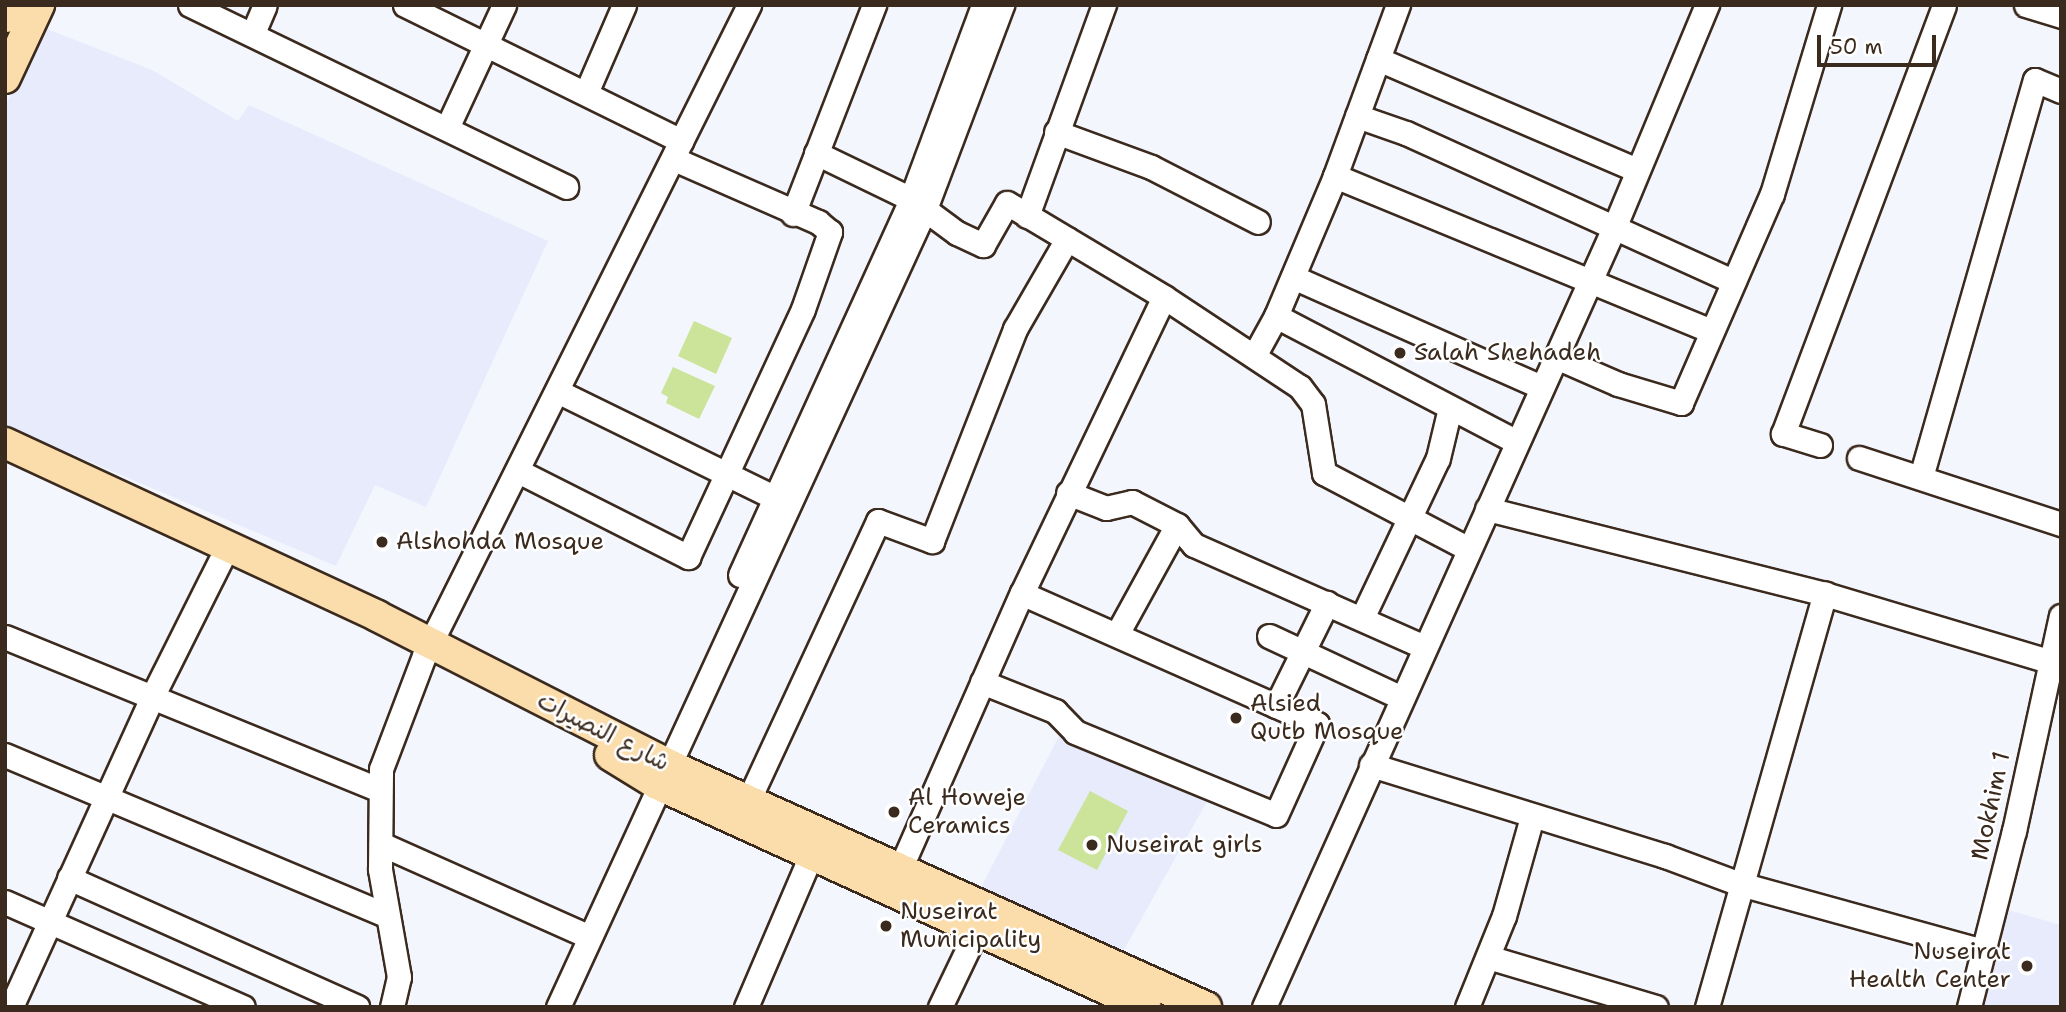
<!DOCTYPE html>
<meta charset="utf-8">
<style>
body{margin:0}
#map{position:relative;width:2066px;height:1012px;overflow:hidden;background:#f4f6fe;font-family:"Shantell Sans","Playpen Sans Arabic",sans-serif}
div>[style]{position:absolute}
.built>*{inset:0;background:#e7ebfc}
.green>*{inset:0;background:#cbe49a}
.roads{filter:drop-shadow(2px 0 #3b2a1e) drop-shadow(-2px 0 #3b2a1e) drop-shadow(0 2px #3b2a1e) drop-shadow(0 -2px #3b2a1e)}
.minor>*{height:23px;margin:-11.5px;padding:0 11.5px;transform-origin:11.5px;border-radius:11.5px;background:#fff}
.major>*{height:30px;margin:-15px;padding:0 15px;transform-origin:15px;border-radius:15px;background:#faddab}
.highway>*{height:33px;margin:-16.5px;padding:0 16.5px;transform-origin:16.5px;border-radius:16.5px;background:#faddab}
.dots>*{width:19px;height:19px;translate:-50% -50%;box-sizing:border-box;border:4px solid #fff;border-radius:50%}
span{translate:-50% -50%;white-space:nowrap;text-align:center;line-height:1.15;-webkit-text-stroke:5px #fff;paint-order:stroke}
.poi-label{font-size:24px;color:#3b2a1e}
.left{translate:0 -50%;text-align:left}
.right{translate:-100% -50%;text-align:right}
.street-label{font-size:24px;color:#3b2a1e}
.frame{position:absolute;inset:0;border:7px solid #3b2a1e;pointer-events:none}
.scale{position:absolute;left:1817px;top:35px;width:119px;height:32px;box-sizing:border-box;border:4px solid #3b2a1e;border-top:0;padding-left:9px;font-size:21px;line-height:24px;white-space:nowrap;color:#3b2a1e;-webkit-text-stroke:5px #fff;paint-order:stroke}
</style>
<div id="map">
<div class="built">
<i style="clip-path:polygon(47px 29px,152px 70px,238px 121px,249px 105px,548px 241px,426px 507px,375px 485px,336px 566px,5px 426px,5px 106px)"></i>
<i style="clip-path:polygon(1060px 734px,1210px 796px,1120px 957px,977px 895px)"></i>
<i style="clip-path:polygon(2008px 910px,2061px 925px,2061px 1007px,1984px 1007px)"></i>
</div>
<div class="green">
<i style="clip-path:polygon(694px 321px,732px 338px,716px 374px,678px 356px)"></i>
<i style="clip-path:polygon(673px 367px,715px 386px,699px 419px,666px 403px,668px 397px,661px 393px)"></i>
<i style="clip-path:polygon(1090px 791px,1128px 811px,1097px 870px,1058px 850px)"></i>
</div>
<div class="roads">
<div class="minor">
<i style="left:190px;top:5px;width:418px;rotate:25.8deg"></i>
<i style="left:405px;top:5px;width:308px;rotate:26.2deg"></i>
<i style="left:2026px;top:5px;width:37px;rotate:17deg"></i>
<i style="left:253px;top:33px;width:30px;rotate:-67deg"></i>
<i style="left:1378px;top:59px;width:282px;rotate:23.2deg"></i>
<i style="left:586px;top:93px;width:96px;rotate:-66.6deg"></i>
<i style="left:1357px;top:116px;width:52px;rotate:19.1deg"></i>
<i style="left:1406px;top:133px;width:359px;rotate:24.4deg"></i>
<i style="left:447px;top:128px;width:136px;rotate:-65.1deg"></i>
<i style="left:1056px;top:132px;width:101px;rotate:20.2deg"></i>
<i style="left:1151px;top:167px;width:120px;rotate:27.2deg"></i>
<i style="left:816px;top:153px;width:106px;rotate:25.8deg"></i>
<i style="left:911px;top:199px;width:57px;rotate:36.5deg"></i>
<i style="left:957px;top:233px;width:29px;rotate:25deg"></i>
<i style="left:983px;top:245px;width:48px;rotate:-60.3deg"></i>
<i style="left:1007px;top:203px;width:183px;rotate:30.9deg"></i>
<i style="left:1164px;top:297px;width:163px;rotate:33.5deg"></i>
<i style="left:1300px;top:387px;width:21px;rotate:53deg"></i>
<i style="left:1313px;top:404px;width:70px;rotate:80.9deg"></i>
<i style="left:1324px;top:473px;width:164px;rotate:27.7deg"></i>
<i style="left:1335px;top:176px;width:404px;rotate:22.4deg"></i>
<i style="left:793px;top:214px;width:224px;rotate:-68.8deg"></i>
<i style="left:1027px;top:216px;width:225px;rotate:-70deg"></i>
<i style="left:1293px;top:277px;width:271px;rotate:23.9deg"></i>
<i style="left:1276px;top:316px;width:272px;rotate:27.6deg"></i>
<i style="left:1254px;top:356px;width:46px;rotate:-61.2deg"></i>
<i style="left:1276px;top:316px;width:152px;rotate:-67.1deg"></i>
<i style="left:1335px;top:176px;width:182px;rotate:-69.8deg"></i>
<i style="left:1556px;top:357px;width:68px;rotate:23.5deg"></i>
<i style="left:1618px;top:384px;width:66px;rotate:16.8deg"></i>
<i style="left:1681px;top:403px;width:228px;rotate:-66.5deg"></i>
<i style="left:1772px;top:194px;width:197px;rotate:-73.2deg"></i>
<i style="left:557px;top:391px;width:255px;rotate:26.1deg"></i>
<i style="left:1820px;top:445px;width:39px;rotate:-163deg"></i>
<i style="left:1783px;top:434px;width:458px;rotate:-69.4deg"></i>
<i style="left:1859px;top:458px;width:213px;rotate:18.1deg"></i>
<i style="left:518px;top:471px;width:191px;rotate:26.8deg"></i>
<i style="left:688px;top:557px;width:273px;rotate:-65.1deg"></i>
<i style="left:803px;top:309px;width:82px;rotate:-70.7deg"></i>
<i style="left:830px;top:232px;width:16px;rotate:-140deg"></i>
<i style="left:818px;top:222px;width:157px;rotate:-156.4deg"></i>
<i style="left:1921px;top:477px;width:413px;rotate:-74deg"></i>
<i style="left:2035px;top:80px;width:28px;rotate:23deg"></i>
<i style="left:1068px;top:493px;width:41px;rotate:21.5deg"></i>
<i style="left:1106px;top:508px;width:27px;rotate:-13deg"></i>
<i style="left:1132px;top:502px;width:51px;rotate:27.1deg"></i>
<i style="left:1177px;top:525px;width:26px;rotate:50deg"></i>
<i style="left:1194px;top:545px;width:252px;rotate:23.9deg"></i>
<i style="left:1487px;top:509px;width:349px;rotate:14.1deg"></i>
<i style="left:1825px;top:594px;width:234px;rotate:16.7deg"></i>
<i style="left:740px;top:575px;width:413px;rotate:-65.5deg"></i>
<i style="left:911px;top:199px;width:207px;rotate:-69.6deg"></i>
<i style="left:1362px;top:618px;width:177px;rotate:-64.6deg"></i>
<i style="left:1438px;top:458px;width:51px;rotate:-76.5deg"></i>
<i style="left:1117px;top:634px;width:124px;rotate:-61.2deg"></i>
<i style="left:1269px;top:636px;width:147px;rotate:25deg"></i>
<i style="left:5px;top:637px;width:403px;rotate:22.2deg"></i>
<i style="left:982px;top:682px;width:79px;rotate:21.7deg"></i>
<i style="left:1055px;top:711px;width:29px;rotate:46deg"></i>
<i style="left:1075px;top:732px;width:217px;rotate:22.4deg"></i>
<i style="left:1276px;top:815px;width:100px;rotate:-65.7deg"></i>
<i style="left:1317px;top:724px;width:323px;rotate:-156.1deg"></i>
<i style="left:1276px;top:706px;width:115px;rotate:-63.7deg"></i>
<i style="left:5px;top:755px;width:412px;rotate:22.8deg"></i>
<i style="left:1371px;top:765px;width:308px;rotate:17.2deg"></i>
<i style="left:1665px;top:856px;width:80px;rotate:20.5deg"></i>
<i style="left:1740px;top:884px;width:253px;rotate:15.4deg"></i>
<i style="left:742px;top:814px;width:323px;rotate:-65.1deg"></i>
<i style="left:878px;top:521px;width:58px;rotate:20.3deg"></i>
<i style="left:932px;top:541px;width:228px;rotate:-68.6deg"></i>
<i style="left:1015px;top:329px;width:104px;rotate:-60deg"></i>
<i style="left:381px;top:844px;width:227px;rotate:24deg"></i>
<i style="left:900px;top:869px;width:302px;rotate:-66.2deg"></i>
<i style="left:1022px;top:593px;width:328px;rotate:-64.4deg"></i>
<i style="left:69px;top:878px;width:316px;rotate:24.1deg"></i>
<i style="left:5px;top:902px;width:260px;rotate:23.8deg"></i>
<i style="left:1488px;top:957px;width:175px;rotate:16.6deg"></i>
<i style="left:11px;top:1007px;width:341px;rotate:-65.5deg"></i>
<i style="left:152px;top:697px;width:152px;rotate:-63.4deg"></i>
<i style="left:392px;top:1007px;width:31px;rotate:-77deg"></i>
<i style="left:399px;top:977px;width:110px;rotate:-100deg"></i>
<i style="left:380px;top:869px;width:100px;rotate:-89.4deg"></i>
<i style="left:381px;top:769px;width:121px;rotate:-69.2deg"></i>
<i style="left:424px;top:656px;width:728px;rotate:-63.47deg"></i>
<i style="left:558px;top:1007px;width:878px;rotate:-65.3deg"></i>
<i style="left:925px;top:209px;width:218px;rotate:-69.3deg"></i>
<i style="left:746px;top:1007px;width:183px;rotate:-66.8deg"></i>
<i style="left:940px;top:1007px;width:102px;rotate:-64.4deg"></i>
<i style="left:1264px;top:1007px;width:854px;rotate:-65.81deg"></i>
<i style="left:1614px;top:228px;width:242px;rotate:-67.4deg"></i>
<i style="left:1467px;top:1007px;width:98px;rotate:-67.9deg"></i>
<i style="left:1504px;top:916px;width:103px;rotate:-74.2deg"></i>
<i style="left:1707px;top:1007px;width:430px;rotate:-74.1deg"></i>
<i style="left:1969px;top:1007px;width:182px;rotate:-75.7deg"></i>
<i style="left:2014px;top:831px;width:220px;rotate:-77.7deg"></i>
</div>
<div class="major">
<i style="left:5px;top:78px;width:81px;rotate:-65deg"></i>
<i style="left:5px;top:443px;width:410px;rotate:24.9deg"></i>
<i style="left:377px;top:616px;width:330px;rotate:27deg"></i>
<i style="left:671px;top:766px;width:587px;rotate:24.25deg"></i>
<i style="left:610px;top:755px;width:55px;rotate:31.7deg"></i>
<i style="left:657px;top:784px;width:537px;rotate:24.51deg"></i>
</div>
<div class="highway">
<i style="left:5px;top:15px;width:11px;rotate:-68deg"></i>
</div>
</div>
<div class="dots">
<i style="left:1400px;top:353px;background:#3b2a1e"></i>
<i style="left:382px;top:542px;background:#3b2a1e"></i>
<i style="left:1236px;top:718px;background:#3b2a1e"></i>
<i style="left:894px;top:812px;background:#3b2a1e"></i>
<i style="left:1092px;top:845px;background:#3b2a1e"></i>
<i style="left:886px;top:926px;background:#3b2a1e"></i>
<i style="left:2027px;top:966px;background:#3b2a1e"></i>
</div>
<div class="poi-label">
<span class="left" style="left:1414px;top:353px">Salah Shehadeh</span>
<span class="left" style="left:396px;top:542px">Alshohda Mosque</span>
<span class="left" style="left:1250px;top:718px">Alsied<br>Qutb Mosque</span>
<span class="left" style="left:908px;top:812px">Al Howeje<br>Ceramics</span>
<span class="left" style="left:1106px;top:845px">Nuseirat girls</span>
<span class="left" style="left:900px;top:926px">Nuseirat<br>Municipality</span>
<span class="right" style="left:2011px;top:966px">Nuseirat<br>Health Center</span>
</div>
<div class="street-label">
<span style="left:603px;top:732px;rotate:27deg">شارع النصيرات</span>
<span style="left:1991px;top:806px;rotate:-78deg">Mokhim 1</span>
</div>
<div class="frame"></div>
<div class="scale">50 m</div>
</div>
